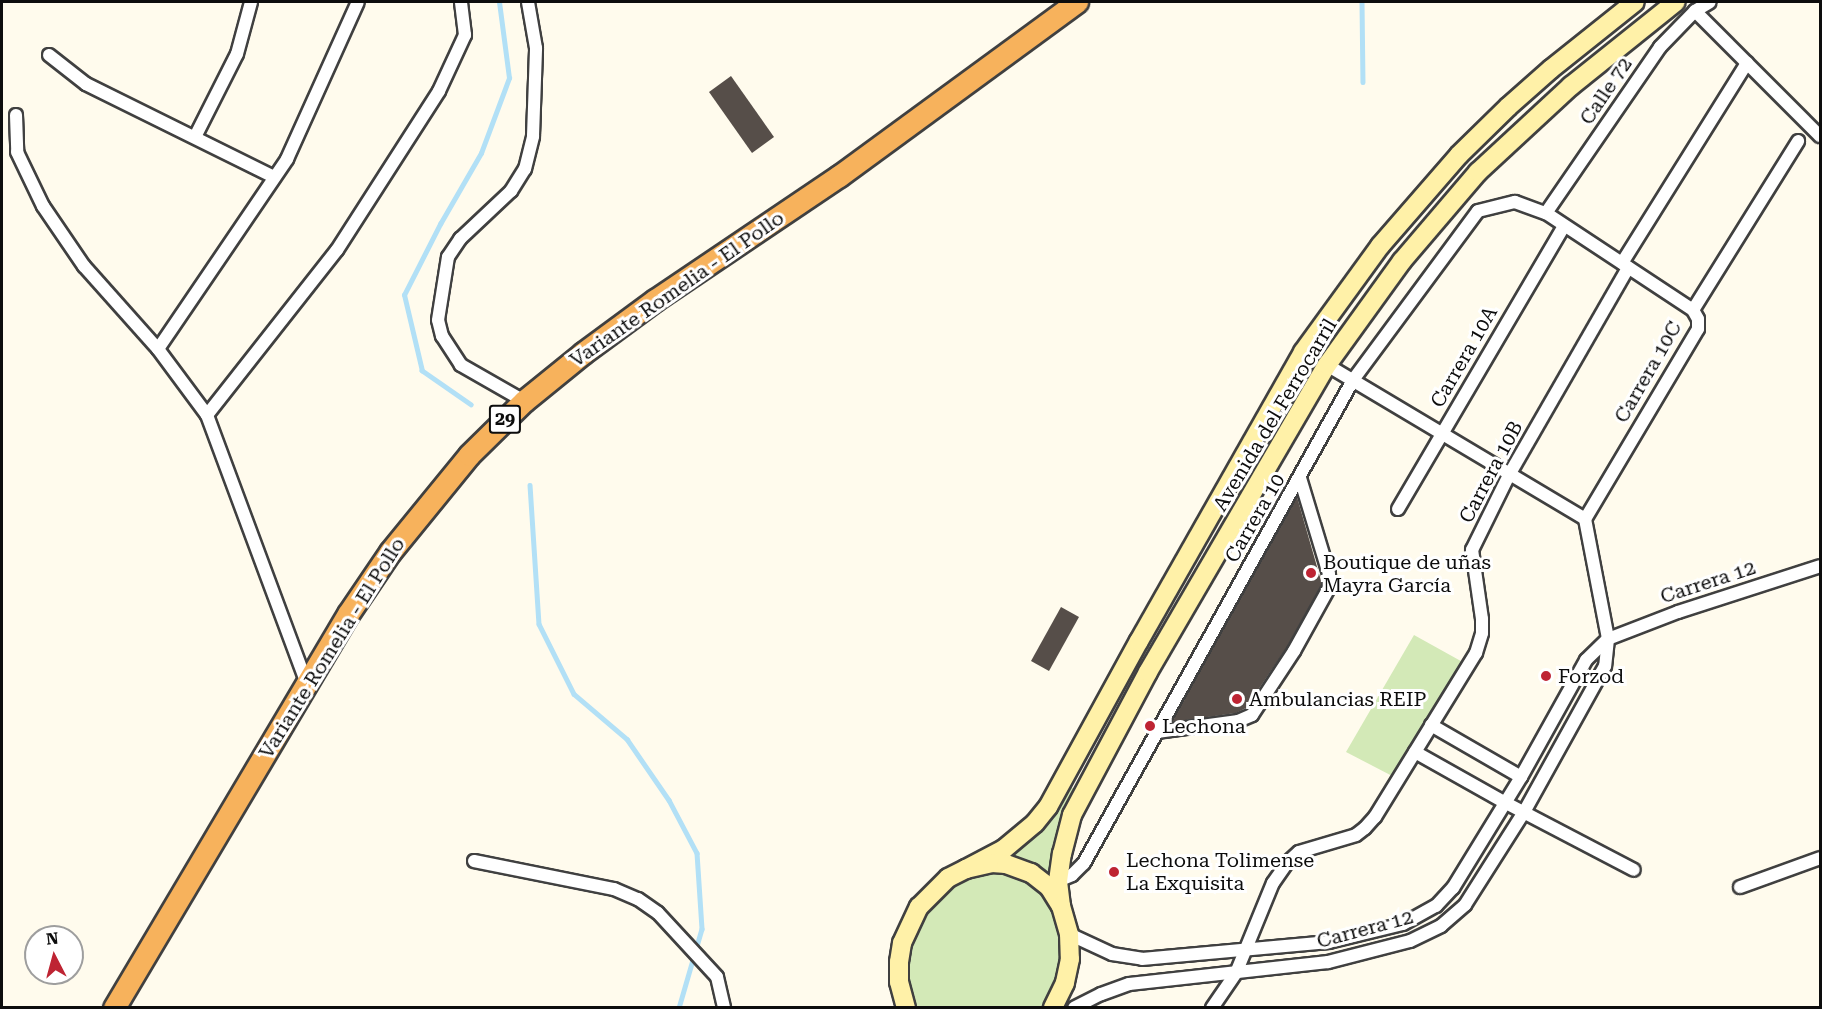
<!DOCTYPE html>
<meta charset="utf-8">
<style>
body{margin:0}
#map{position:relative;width:1822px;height:1009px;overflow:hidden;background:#fffbed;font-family:"Roboto Serif",serif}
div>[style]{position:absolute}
.green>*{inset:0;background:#d3e9b7}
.stream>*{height:4.5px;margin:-2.25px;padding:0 2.25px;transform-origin:2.25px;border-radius:2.25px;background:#b2e0f6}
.building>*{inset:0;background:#564e49}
.roads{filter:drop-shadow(2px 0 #404040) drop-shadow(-2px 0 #404040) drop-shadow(0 2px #404040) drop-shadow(0 -2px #404040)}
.minor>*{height:12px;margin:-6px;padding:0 6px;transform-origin:6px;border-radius:6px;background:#fff}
.secondary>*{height:18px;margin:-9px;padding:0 9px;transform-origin:9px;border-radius:9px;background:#fff1a8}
.trunk>*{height:21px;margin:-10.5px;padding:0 10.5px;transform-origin:10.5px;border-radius:10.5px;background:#f7b25c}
.dots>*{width:16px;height:16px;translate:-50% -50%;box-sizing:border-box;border:3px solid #fff;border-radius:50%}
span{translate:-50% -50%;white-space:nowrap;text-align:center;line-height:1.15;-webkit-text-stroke:6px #fff;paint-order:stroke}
.shield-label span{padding:2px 4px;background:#fff;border:2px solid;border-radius:4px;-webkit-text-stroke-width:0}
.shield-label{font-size:18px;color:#0d0d0d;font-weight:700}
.street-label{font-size:20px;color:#0d0d0d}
.poi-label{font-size:20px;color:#0d0d0d}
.left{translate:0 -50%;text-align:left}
.frame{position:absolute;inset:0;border:3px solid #0d0d0d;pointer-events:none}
.north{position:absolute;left:24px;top:925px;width:60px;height:60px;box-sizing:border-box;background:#fff;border:2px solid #9e9e9e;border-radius:50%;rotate:354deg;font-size:16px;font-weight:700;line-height:24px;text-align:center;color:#0d0d0d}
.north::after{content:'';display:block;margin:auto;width:21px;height:27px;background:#be2433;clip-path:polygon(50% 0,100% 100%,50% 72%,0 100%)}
</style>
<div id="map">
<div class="green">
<i style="clip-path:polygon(1414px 635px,1468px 665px,1398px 779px,1346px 752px)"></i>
<i style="clip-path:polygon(1063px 783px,1083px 793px,1066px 833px,1069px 934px,1053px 1007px,903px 1008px,899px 982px,919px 907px,1004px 849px)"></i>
</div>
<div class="stream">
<i style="left:1362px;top:2px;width:80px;rotate:89.3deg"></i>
<i style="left:471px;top:405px;width:60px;rotate:-145.2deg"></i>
<i style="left:422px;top:371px;width:78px;rotate:-103.3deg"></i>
<i style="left:404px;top:295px;width:80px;rotate:-63.1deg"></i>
<i style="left:440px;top:224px;width:82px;rotate:-60deg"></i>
<i style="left:481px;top:153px;width:80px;rotate:-69.5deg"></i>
<i style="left:509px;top:78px;width:77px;rotate:-97.5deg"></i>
<i style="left:530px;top:485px;width:139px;rotate:86.3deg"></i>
<i style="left:539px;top:624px;width:78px;rotate:63.4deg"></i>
<i style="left:574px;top:694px;width:70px;rotate:40.3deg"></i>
<i style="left:627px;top:739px;width:74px;rotate:55.5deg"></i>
<i style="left:669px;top:800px;width:60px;rotate:62.2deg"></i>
<i style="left:697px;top:853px;width:76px;rotate:86.2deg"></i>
<i style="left:702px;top:929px;width:82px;rotate:106.2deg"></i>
</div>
<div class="building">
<i style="clip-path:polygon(731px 76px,774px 137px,752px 153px,709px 92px)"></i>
<i style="clip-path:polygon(1297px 497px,1322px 584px,1287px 647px,1246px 708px,1236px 713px,1172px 722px)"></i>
<i style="clip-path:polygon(1061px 607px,1079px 617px,1049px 671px,1031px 661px)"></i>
</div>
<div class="roads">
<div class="minor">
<i style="left:1695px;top:11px;width:177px;rotate:45deg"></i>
<i style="left:49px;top:55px;width:47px;rotate:38.1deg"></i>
<i style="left:86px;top:84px;width:210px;rotate:26.3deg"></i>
<i style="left:16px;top:115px;width:37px;rotate:88deg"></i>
<i style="left:17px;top:152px;width:60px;rotate:64.3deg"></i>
<i style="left:43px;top:206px;width:73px;rotate:55.7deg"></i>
<i style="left:84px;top:266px;width:111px;rotate:48.3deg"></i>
<i style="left:158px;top:349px;width:82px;rotate:53.4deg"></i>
<i style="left:207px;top:415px;width:287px;rotate:69.6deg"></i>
<i style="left:195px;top:137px;width:93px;rotate:-63.2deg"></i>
<i style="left:237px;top:54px;width:54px;rotate:-74.9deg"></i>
<i style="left:1546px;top:213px;width:201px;rotate:-55.5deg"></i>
<i style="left:1660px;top:47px;width:50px;rotate:-45.8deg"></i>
<i style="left:1695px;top:11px;width:17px;rotate:-31deg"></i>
<i style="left:1622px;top:263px;width:236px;rotate:-58deg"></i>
<i style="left:1693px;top:310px;width:199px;rotate:-58.1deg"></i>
<i style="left:158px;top:349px;width:230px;rotate:-55.8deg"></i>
<i style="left:287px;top:159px;width:172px;rotate:-65.7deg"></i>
<i style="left:1327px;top:365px;width:300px;rotate:30.8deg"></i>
<i style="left:524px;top:401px;width:73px;rotate:-150.3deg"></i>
<i style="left:461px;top:365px;width:35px;rotate:-123deg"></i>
<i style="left:442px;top:336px;width:16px;rotate:-104deg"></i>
<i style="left:438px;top:320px;width:64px;rotate:-81deg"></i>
<i style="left:448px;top:257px;width:22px;rotate:-56deg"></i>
<i style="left:460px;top:239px;width:70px;rotate:-43.3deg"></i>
<i style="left:511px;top:191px;width:26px;rotate:-58deg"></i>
<i style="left:525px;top:169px;width:34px;rotate:-76deg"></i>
<i style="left:533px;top:136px;width:88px;rotate:-88deg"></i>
<i style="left:536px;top:48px;width:47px;rotate:-99.9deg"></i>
<i style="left:207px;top:415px;width:210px;rotate:-51.8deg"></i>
<i style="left:337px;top:250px;width:189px;rotate:-57.3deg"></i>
<i style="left:439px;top:91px;width:62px;rotate:-65.1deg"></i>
<i style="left:465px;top:35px;width:33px;rotate:-97deg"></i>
<i style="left:1398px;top:509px;width:328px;rotate:-59.6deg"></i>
<i style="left:1431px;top:725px;width:104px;rotate:30deg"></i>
<i style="left:1157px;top:732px;width:82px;rotate:-7.7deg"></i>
<i style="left:1238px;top:721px;width:15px;rotate:-23deg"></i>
<i style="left:1252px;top:715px;width:77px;rotate:-56.7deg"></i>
<i style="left:1294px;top:651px;width:74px;rotate:-61deg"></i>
<i style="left:1330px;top:586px;width:12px;rotate:-95deg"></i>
<i style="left:1329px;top:574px;width:100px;rotate:-106.8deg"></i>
<i style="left:1415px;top:752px;width:104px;rotate:29.3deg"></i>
<i style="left:1506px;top:803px;width:144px;rotate:27.6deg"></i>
<i style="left:474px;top:861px;width:143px;rotate:11.3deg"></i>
<i style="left:614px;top:889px;width:26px;rotate:23deg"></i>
<i style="left:638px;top:899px;width:24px;rotate:35deg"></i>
<i style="left:658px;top:913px;width:87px;rotate:47.3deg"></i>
<i style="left:717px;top:977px;width:32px;rotate:77deg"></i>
<i style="left:1058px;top:881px;width:15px;rotate:-23deg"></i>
<i style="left:1072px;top:875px;width:17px;rotate:-45deg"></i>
<i style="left:1084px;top:863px;width:553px;rotate:-60.88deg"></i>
<i style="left:1353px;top:380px;width:210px;rotate:-53.5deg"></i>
<i style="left:1478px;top:211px;width:38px;rotate:-14deg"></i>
<i style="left:1515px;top:202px;width:33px;rotate:20deg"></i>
<i style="left:1546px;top:213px;width:176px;rotate:33.4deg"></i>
<i style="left:1693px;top:310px;width:10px;rotate:61deg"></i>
<i style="left:1698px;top:319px;width:10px;rotate:90deg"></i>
<i style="left:1698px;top:329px;width:221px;rotate:120.7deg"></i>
<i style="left:1585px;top:519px;width:122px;rotate:79.1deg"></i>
<i style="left:1608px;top:639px;width:27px;rotate:96deg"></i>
<i style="left:1605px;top:666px;width:167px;rotate:119deg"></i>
<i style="left:1524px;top:812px;width:110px;rotate:122.4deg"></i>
<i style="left:1465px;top:905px;width:32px;rotate:139deg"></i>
<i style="left:1441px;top:926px;width:34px;rotate:154deg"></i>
<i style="left:1410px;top:941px;width:85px;rotate:165.6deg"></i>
<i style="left:1328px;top:962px;width:200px;rotate:173.7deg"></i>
<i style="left:1129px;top:984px;width:30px;rotate:160deg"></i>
<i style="left:1101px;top:994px;width:30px;rotate:153deg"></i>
<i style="left:1740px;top:887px;width:85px;rotate:-19.9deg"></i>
<i style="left:1069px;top:934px;width:47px;rotate:24.9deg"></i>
<i style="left:1112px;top:954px;width:30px;rotate:9deg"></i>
<i style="left:1142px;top:959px;width:188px;rotate:-5.2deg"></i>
<i style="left:1329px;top:942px;width:76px;rotate:-13.7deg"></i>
<i style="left:1403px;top:924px;width:38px;rotate:-29deg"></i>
<i style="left:1436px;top:906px;width:25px;rotate:-47deg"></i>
<i style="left:1453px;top:888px;width:130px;rotate:-58.5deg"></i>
<i style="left:1521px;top:777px;width:134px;rotate:-60.9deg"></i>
<i style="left:1586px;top:660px;width:30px;rotate:-44deg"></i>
<i style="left:1608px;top:639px;width:75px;rotate:-21.1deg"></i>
<i style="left:1678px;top:612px;width:149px;rotate:-17.9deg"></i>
<i style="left:1212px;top:1008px;width:42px;rotate:-55.6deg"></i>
<i style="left:1236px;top:973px;width:97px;rotate:-67.7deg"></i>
<i style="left:1273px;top:883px;width:24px;rotate:-55deg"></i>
<i style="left:1287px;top:863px;width:16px;rotate:-43deg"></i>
<i style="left:1299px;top:852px;width:59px;rotate:-16.6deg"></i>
<i style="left:1356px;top:835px;width:11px;rotate:-38deg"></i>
<i style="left:1365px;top:828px;width:15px;rotate:-48deg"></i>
<i style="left:1375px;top:817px;width:193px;rotate:-58.4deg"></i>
<i style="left:1476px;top:653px;width:21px;rotate:-73deg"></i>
<i style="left:1482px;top:633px;width:14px;rotate:-90deg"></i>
<i style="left:1482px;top:619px;width:70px;rotate:-98.2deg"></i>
<i style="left:1472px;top:550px;width:84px;rotate:-63.7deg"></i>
<i style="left:1509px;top:475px;width:239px;rotate:-60.1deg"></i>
</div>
<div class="secondary">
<i style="left:966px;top:869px;width:43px;rotate:-27.8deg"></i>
<i style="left:1004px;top:849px;width:40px;rotate:-40deg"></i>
<i style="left:1035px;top:823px;width:21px;rotate:-51deg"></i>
<i style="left:1048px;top:807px;width:189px;rotate:-61.3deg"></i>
<i style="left:1139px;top:641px;width:332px;rotate:-60.4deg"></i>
<i style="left:1303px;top:352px;width:131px;rotate:-54deg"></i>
<i style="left:1380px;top:246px;width:121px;rotate:-49deg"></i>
<i style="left:1459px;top:155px;width:69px;rotate:-44.4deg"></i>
<i style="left:1508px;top:107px;width:57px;rotate:-41.5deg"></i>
<i style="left:1551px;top:69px;width:107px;rotate:-38.6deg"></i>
<i style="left:1061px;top:906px;width:25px;rotate:-97deg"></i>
<i style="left:1058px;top:881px;width:27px;rotate:-82deg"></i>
<i style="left:1062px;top:854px;width:40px;rotate:-75.6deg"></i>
<i style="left:1072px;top:815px;width:162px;rotate:-62deg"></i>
<i style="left:1148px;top:672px;width:355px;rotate:-59.8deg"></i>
<i style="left:1327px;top:365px;width:128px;rotate:-54.2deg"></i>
<i style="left:1402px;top:261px;width:117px;rotate:-49.5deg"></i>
<i style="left:1478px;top:172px;width:127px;rotate:-42.8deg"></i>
<i style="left:1571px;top:86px;width:134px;rotate:-38.7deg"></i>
<i style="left:906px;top:1008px;width:27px;rotate:-105deg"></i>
<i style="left:899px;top:982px;width:20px;rotate:-90deg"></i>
<i style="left:899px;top:962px;width:19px;rotate:-81deg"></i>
<i style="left:902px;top:943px;width:40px;rotate:-65deg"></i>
<i style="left:919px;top:907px;width:41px;rotate:-45deg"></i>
<i style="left:948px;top:878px;width:20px;rotate:-27deg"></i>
<i style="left:966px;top:869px;width:27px;rotate:-13deg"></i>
<i style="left:992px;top:863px;width:14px;rotate:4deg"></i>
<i style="left:1006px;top:864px;width:27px;rotate:20deg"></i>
<i style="left:1031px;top:873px;width:23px;rotate:38deg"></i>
<i style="left:1049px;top:887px;width:22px;rotate:58deg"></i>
<i style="left:1061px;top:906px;width:29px;rotate:74deg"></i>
<i style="left:1069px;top:934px;width:25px;rotate:88deg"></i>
<i style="left:1070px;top:959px;width:25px;rotate:102deg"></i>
<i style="left:1065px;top:983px;width:28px;rotate:116deg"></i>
</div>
<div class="trunk">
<i style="left:114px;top:1008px;width:458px;rotate:-59.3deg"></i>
<i style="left:348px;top:614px;width:75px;rotate:-55.9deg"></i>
<i style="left:390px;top:552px;width:125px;rotate:-50.8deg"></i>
<i style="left:469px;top:455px;width:77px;rotate:-44.5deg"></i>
<i style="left:524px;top:401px;width:76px;rotate:-39.1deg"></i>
<i style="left:583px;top:353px;width:89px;rotate:-36.4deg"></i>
<i style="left:655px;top:300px;width:222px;rotate:-34deg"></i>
<i style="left:839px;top:176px;width:295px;rotate:-36.2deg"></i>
</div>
</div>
<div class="dots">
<i style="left:1311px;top:573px;background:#be2433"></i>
<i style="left:1546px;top:676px;background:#be2433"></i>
<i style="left:1237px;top:699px;background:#be2433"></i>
<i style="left:1150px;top:726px;background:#be2433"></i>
<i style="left:1114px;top:872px;background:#be2433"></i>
</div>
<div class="shield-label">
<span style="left:505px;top:419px">29</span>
</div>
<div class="street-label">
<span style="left:1606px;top:91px;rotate:-56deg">Calle 72</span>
<span style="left:677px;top:289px;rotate:-35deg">Variante Romelia - El Pollo</span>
<span style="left:1464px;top:357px;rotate:-60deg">Carrera 10A</span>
<span style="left:1648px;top:372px;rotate:-60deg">Carrera 10C</span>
<span style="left:1275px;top:415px;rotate:-59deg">Avenida del Ferrocarril</span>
<span style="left:1491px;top:472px;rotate:-62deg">Carrera 10B</span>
<span style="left:1255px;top:518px;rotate:-60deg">Carrera 10</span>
<span style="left:1708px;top:582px;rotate:-18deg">Carrera 12</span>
<span style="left:332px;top:648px;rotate:-58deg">Variante Romelia - El Pollo</span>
<span style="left:1365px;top:929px;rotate:-15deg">Carrera 12</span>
</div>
<div class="poi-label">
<span class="left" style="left:1323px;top:574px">Boutique de uñas<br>Mayra García</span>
<span class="left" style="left:1558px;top:676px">Forzod</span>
<span class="left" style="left:1249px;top:699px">Ambulancias REIP</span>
<span class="left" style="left:1162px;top:726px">Lechona</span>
<span class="left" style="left:1126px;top:872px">Lechona Tolimense<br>La Exquisita</span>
</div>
<div class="frame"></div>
<div class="north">N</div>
</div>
